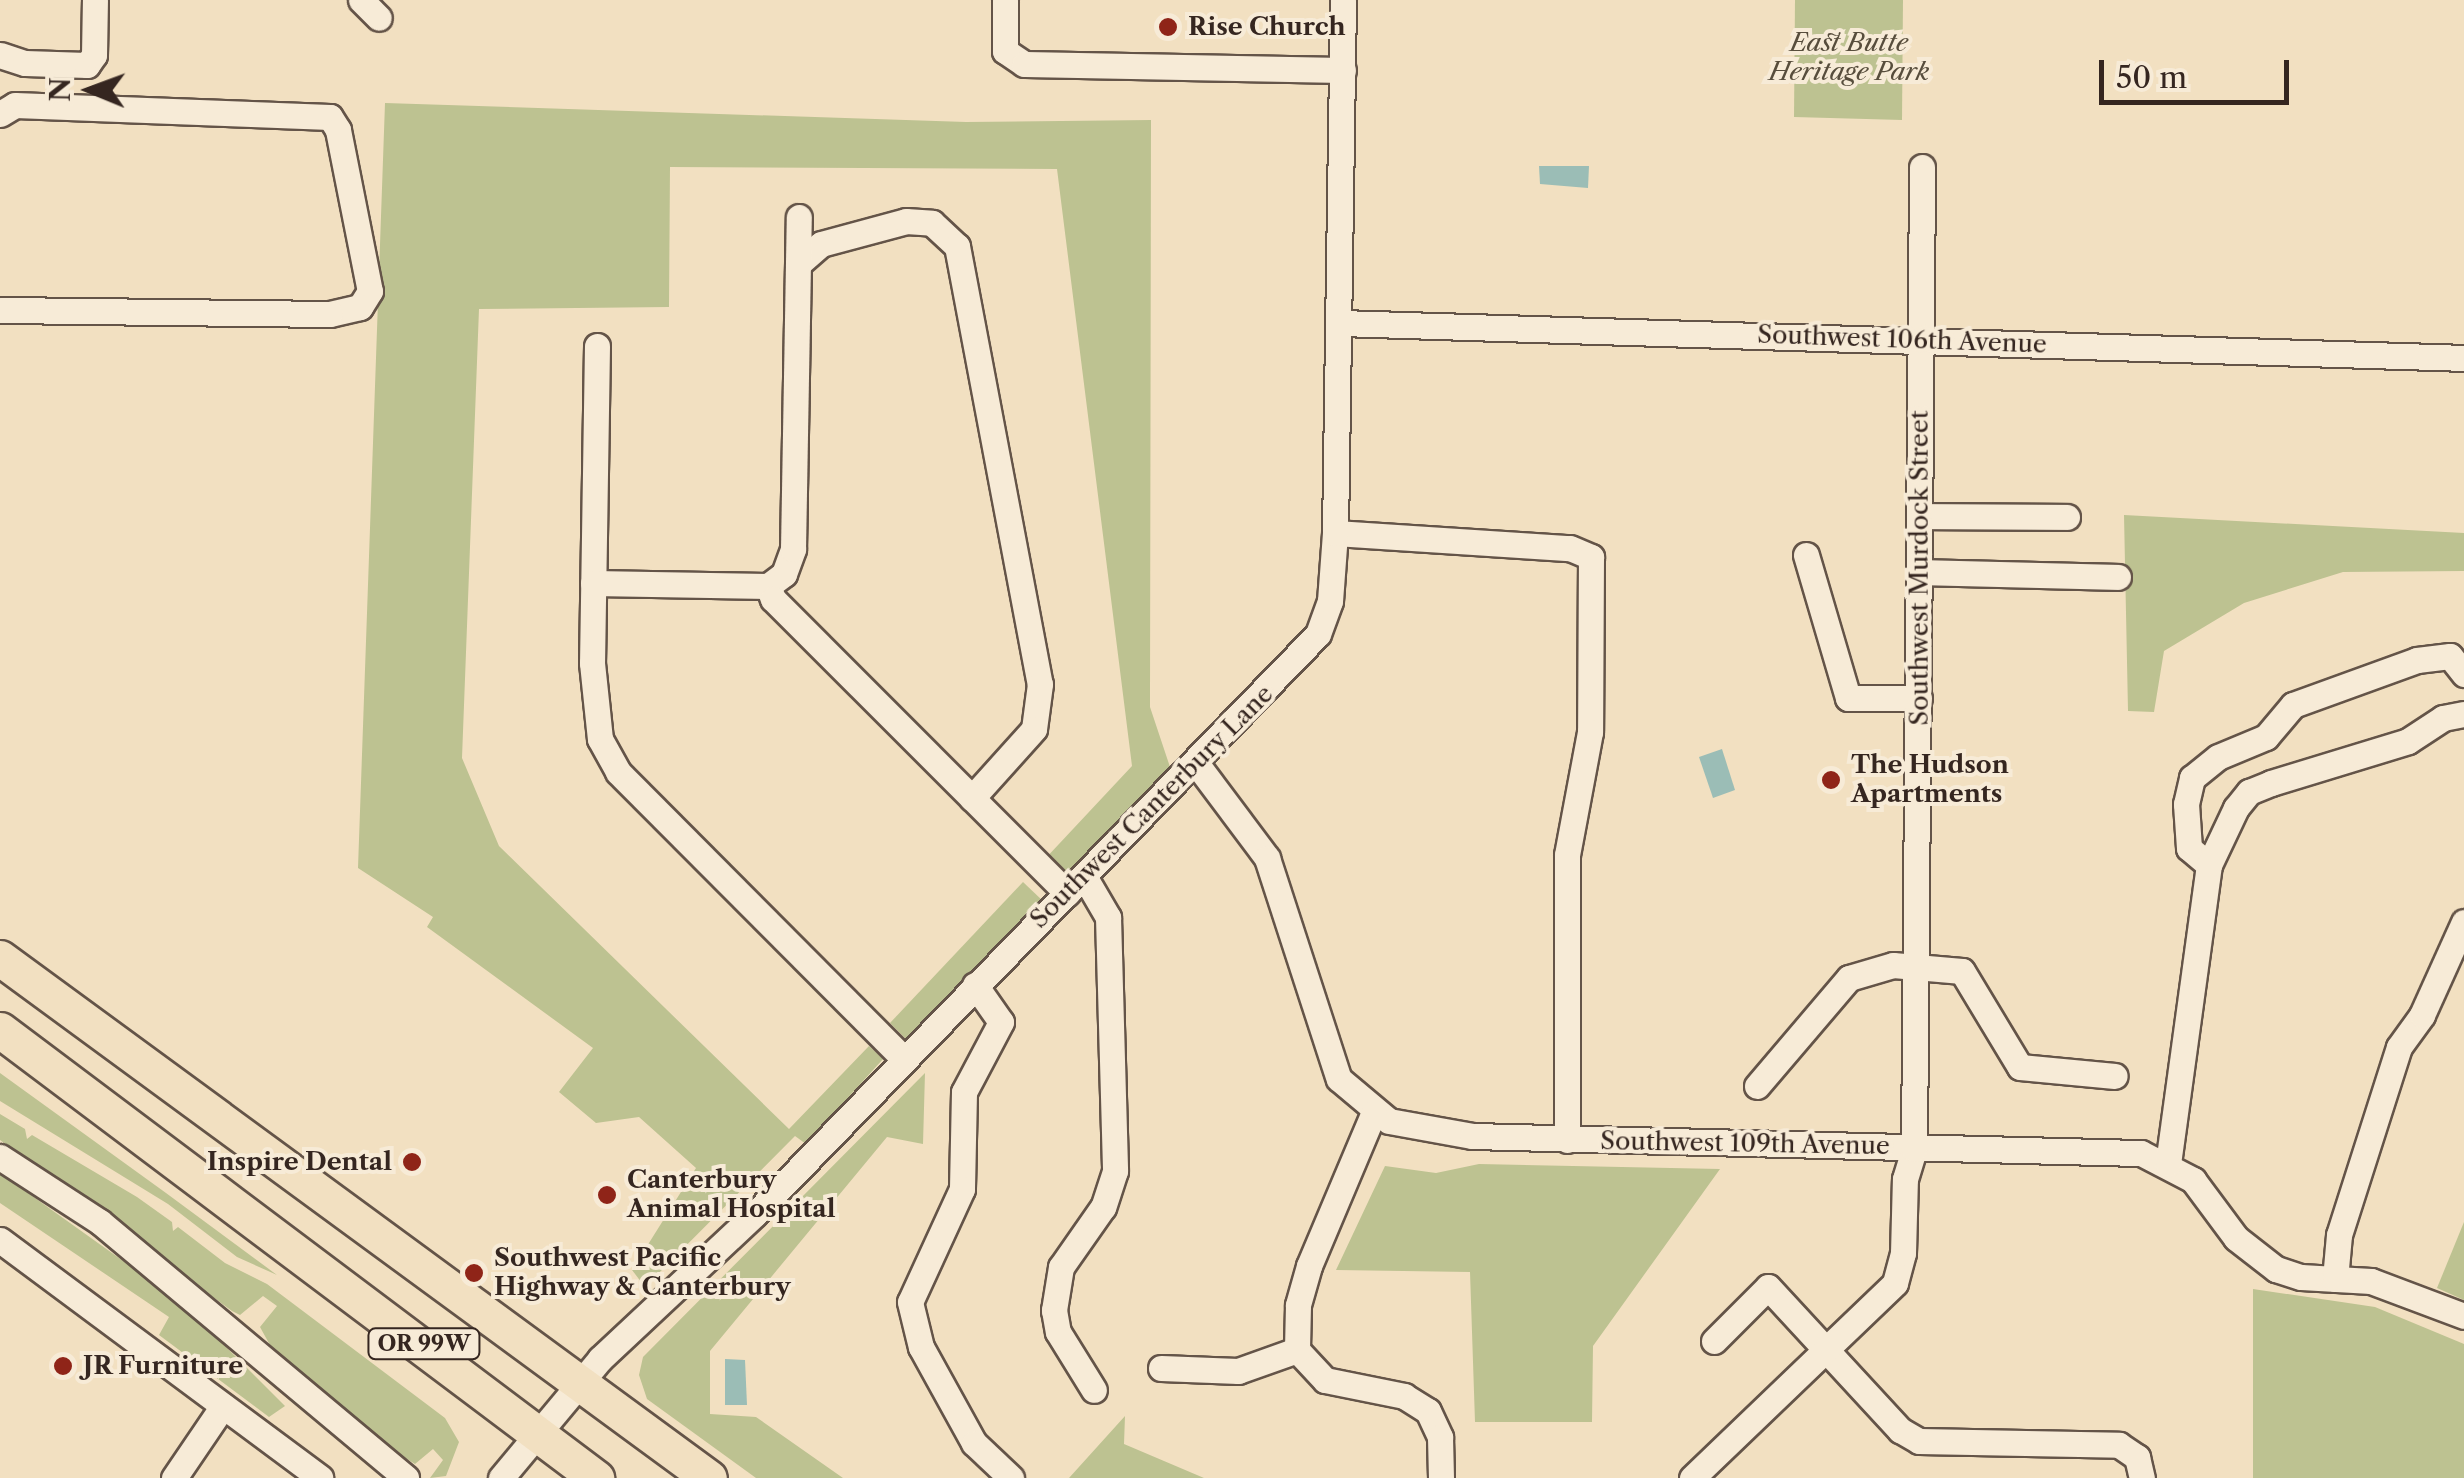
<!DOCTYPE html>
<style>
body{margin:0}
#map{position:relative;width:2464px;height:1478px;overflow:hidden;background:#f2e0c1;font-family:"Libre Caslon Text",serif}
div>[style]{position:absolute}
.green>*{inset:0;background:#bdc291}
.water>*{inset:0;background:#9bbdb6}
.roads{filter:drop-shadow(2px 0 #645448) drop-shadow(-2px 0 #645448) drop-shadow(0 2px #645448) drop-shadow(0 -2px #645448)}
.minor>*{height:25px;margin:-12.5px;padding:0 12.5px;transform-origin:12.5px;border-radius:12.5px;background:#f7ebd7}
.highway>*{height:35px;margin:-17.5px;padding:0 17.5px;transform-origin:17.5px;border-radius:17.5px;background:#f2e0c1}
.dots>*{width:28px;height:28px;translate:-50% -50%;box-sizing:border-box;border:5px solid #f7ebd7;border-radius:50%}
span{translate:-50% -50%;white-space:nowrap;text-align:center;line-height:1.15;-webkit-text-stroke:8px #f7ebd7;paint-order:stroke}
.shield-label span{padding:2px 8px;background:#f7ebd7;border:2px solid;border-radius:8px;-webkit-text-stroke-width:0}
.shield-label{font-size:22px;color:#352620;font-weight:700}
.poi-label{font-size:25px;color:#352620;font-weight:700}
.left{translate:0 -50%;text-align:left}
.right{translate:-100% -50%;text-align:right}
.park-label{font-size:25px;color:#574d3c;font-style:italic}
.street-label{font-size:25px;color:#352620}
.north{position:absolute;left:40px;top:40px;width:100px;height:100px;-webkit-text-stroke:8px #f7ebd7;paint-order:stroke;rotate:271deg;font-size:28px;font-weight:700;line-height:40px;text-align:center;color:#352620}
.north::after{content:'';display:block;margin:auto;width:35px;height:45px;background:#352620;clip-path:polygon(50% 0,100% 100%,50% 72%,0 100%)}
.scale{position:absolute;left:2099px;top:60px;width:190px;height:45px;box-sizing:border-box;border:5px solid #352620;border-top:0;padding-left:12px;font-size:30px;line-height:35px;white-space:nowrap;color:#352620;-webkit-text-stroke:8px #f7ebd7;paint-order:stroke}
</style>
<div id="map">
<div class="green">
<i style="clip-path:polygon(1795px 0,1903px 0,1902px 120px,1794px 117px)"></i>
<i style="clip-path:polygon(385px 103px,966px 122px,1151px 120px,1150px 707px,1170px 767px,1069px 883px,1044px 860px,1132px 766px,1057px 169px,670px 167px,669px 307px,479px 309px,462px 758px,499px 846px,789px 1129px,869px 1046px,883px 1059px,806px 1144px,795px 1136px,645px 1287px,632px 1270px,696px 1168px,639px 1117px,596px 1123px,559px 1092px,593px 1048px,427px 927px,433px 917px,358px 868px)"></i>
<i style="clip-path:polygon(2124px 515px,2464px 533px,2464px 571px,2343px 572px,2244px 603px,2164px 651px,2154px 712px,2128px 711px)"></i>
<i style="clip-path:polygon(1023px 882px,1044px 902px,909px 1042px,890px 1023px)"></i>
<i style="clip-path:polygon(0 1073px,166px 1193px,277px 1275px,237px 1257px,168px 1204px,0 1101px)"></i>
<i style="clip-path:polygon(925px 1073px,923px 1144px,887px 1137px,710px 1351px,710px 1414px,756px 1417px,843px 1478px,756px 1478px,647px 1399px,639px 1375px,643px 1357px)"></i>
<i style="clip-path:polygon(0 1114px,25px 1129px,27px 1139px,32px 1135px,137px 1197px,172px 1222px,173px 1231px,178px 1227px,225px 1263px,267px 1284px,445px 1418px,459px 1442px,446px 1476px,430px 1478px,443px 1460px,433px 1449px,415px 1464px,396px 1452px,271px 1347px,260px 1327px,277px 1306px,263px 1296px,240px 1315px,232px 1311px,0 1140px)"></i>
<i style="clip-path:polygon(1479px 1164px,1720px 1169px,1593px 1346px,1592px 1422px,1475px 1422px,1470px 1272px,1336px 1270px,1385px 1166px,1436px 1173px)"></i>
<i style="clip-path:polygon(0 1173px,182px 1303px,285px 1406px,269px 1417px,159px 1335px,169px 1317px,0 1203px)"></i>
<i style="clip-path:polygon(2464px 1222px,2464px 1300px,2437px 1288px)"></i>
<i style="clip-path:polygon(2253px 1289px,2375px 1307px,2464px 1344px,2464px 1478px,2253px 1478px)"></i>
<i style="clip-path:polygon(1125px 1416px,1124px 1444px,1204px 1478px,1069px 1478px)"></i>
</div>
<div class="water">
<i style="clip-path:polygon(1539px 166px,1589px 166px,1588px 188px,1540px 184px)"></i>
<i style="clip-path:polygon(1722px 749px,1735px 790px,1713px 798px,1699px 757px)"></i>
<i style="clip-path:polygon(725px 1359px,745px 1360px,747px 1405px,725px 1405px)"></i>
</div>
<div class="roads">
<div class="minor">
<i style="left:361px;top:0;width:25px;rotate:45deg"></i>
<i style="left:1005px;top:0;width:51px;rotate:90deg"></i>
<i style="left:1005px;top:51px;width:23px;rotate:34deg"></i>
<i style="left:1024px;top:64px;width:319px;rotate:1.1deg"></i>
<i style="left:0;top:55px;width:26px;rotate:18deg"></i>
<i style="left:25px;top:63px;width:62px;rotate:1.8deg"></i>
<i style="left:87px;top:65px;width:12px;rotate:-55deg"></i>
<i style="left:94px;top:55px;width:55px;rotate:-89deg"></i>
<i style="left:0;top:114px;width:17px;rotate:-31deg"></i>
<i style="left:15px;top:105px;width:315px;rotate:2.2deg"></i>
<i style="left:330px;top:117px;width:15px;rotate:58deg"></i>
<i style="left:338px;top:130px;width:164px;rotate:78.8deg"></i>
<i style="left:370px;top:291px;width:19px;rotate:122deg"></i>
<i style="left:360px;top:307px;width:31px;rotate:167deg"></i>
<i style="left:330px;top:314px;width:330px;rotate:-179.3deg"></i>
<i style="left:798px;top:264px;width:30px;rotate:-41deg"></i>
<i style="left:821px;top:244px;width:88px;rotate:-15.1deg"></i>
<i style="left:906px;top:221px;width:26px;rotate:4deg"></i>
<i style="left:932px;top:223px;width:34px;rotate:43deg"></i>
<i style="left:957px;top:246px;width:446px;rotate:79.3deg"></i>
<i style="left:1040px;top:684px;width:45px;rotate:97.6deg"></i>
<i style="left:1034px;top:729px;width:93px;rotate:131.9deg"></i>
<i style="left:1340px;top:323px;width:1125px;rotate:1.78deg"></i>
<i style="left:597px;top:346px;width:317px;rotate:90.9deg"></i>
<i style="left:592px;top:663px;width:76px;rotate:84deg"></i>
<i style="left:600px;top:739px;width:38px;rotate:61deg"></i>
<i style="left:618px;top:772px;width:404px;rotate:45.1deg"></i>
<i style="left:1921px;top:516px;width:146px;rotate:0.4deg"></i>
<i style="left:1335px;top:533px;width:235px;rotate:3.7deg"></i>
<i style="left:1570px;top:548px;width:23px;rotate:23deg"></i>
<i style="left:1591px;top:557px;width:175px;rotate:90.3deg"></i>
<i style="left:1590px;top:732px;width:125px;rotate:100.6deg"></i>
<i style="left:1567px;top:855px;width:285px;rotate:90deg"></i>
<i style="left:1806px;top:555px;width:149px;rotate:73.6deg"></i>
<i style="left:1848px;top:698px;width:71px"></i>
<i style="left:1920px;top:572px;width:198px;rotate:1.4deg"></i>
<i style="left:593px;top:583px;width:175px;rotate:1deg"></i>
<i style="left:768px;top:586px;width:20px;rotate:-37deg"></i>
<i style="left:784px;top:574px;width:27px;rotate:-70deg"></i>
<i style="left:793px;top:549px;width:332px;rotate:-89deg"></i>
<i style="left:768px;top:586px;width:14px;rotate:69deg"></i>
<i style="left:773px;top:599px;width:416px;rotate:45deg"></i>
<i style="left:1196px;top:763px;width:119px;rotate:53.2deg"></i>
<i style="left:1267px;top:858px;width:232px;rotate:72deg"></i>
<i style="left:1339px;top:1079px;width:65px;rotate:40deg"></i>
<i style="left:1389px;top:1121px;width:84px;rotate:10.2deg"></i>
<i style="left:1472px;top:1136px;width:669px;rotate:1.46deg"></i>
<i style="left:2141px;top:1153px;width:59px;rotate:27.4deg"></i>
<i style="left:2193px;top:1180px;width:72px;rotate:53.4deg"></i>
<i style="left:2236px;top:1238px;width:51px;rotate:37.8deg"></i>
<i style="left:2276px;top:1269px;width:26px;rotate:18deg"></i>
<i style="left:2301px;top:1277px;width:70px;rotate:3.3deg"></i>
<i style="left:2371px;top:1281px;width:99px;rotate:20.6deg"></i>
<i style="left:2209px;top:865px;width:26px;rotate:-140deg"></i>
<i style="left:2189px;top:848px;width:44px;rotate:-93.9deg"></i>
<i style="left:2186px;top:804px;width:27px;rotate:-77deg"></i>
<i style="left:2192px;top:778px;width:33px;rotate:-39deg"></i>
<i style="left:2218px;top:757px;width:52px;rotate:-22.6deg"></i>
<i style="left:2266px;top:737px;width:42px;rotate:-49.8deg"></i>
<i style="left:2293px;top:705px;width:132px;rotate:-19.9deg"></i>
<i style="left:2417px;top:660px;width:33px;rotate:-7deg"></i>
<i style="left:2450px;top:656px;width:23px;rotate:52deg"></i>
<i style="left:1084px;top:876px;width:48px;rotate:59.7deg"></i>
<i style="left:1108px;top:917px;width:254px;rotate:88.4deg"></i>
<i style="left:1115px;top:1171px;width:38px;rotate:108deg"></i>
<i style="left:1103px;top:1207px;width:73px;rotate:125deg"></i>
<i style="left:1061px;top:1267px;width:44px;rotate:99.2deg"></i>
<i style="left:1054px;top:1310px;width:22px;rotate:80deg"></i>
<i style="left:1058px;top:1332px;width:68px;rotate:58.2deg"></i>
<i style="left:975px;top:985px;width:45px;rotate:54.9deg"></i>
<i style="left:1001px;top:1022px;width:79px;rotate:117.9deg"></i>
<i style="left:964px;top:1092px;width:97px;rotate:91.2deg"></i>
<i style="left:962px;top:1189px;width:124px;rotate:114.7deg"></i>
<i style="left:910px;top:1302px;width:46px;rotate:76.3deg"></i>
<i style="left:921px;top:1347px;width:110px;rotate:61.1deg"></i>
<i style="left:974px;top:1443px;width:51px;rotate:43.4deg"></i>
<i style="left:1757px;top:1086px;width:142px;rotate:-49.6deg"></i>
<i style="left:1849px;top:978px;width:46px;rotate:-16.5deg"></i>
<i style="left:1893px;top:965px;width:69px;rotate:5deg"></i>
<i style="left:1962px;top:971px;width:112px;rotate:58.9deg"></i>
<i style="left:2020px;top:1067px;width:95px;rotate:5.4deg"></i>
<i style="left:1374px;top:1112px;width:167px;rotate:112.9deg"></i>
<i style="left:1309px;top:1266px;width:41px;rotate:105.8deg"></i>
<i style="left:1298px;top:1305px;width:45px;rotate:91.3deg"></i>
<i style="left:1297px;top:1350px;width:41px;rotate:47deg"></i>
<i style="left:1325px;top:1380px;width:81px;rotate:11.4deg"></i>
<i style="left:1404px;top:1396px;width:28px;rotate:32deg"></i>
<i style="left:1428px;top:1411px;width:29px;rotate:65deg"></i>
<i style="left:1440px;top:1437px;width:41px;rotate:88.6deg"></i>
<i style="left:0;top:1157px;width:119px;rotate:33deg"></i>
<i style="left:100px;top:1222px;width:399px;rotate:39.9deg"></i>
<i style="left:2168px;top:1164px;width:302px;rotate:-82.2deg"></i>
<i style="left:2209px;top:865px;width:63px;rotate:-64.7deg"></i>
<i style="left:2236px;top:808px;width:21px;rotate:-51deg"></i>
<i style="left:2249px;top:792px;width:24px;rotate:-22deg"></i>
<i style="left:2271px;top:783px;width:143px;rotate:-17deg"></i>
<i style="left:2408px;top:741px;width:42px;rotate:-33.3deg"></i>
<i style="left:2443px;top:718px;width:21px;rotate:-11deg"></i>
<i style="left:0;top:1240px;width:399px;rotate:36.6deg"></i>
<i style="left:2335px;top:1279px;width:44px;rotate:-84.8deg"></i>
<i style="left:2339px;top:1235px;width:197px;rotate:-72.3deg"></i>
<i style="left:2399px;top:1047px;width:39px;rotate:-54deg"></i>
<i style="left:2422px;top:1015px;width:102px;rotate:-65.7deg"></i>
<i style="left:1714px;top:1341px;width:76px;rotate:-45deg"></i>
<i style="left:1768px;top:1287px;width:195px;rotate:47.3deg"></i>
<i style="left:1900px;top:1430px;width:22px;rotate:30deg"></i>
<i style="left:1919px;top:1441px;width:200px;rotate:1.1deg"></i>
<i style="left:2119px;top:1445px;width:22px;rotate:34deg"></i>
<i style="left:2137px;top:1457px;width:22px;rotate:77deg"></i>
<i style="left:1161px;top:1368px;width:77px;rotate:2.2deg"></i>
<i style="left:1238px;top:1371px;width:63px;rotate:-19.6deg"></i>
<i style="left:174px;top:1478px;width:87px;rotate:-55.8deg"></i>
<i style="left:501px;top:1478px;width:155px;rotate:-50.2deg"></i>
<i style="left:600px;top:1359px;width:212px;rotate:-43.1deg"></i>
<i style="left:755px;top:1214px;width:808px;rotate:-45.85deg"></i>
<i style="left:1318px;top:634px;width:35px;rotate:-70deg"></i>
<i style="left:1330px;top:601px;width:68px;rotate:-85.8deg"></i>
<i style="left:1335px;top:533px;width:533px;rotate:-89.14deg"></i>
<i style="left:1692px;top:1478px;width:281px;rotate:-43.8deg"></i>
<i style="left:1895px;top:1283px;width:31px;rotate:-75deg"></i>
<i style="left:1903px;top:1253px;width:74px;rotate:-88.5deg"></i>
<i style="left:1905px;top:1179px;width:31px;rotate:-73deg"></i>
<i style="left:1914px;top:1149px;width:982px;rotate:-89.53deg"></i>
</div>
<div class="highway">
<i style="left:0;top:958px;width:879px;rotate:36.26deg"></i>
<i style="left:0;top:1030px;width:746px;rotate:36.93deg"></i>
</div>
</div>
<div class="dots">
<i style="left:1168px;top:27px;background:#8f2418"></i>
<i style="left:1831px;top:780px;background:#8f2418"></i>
<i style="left:412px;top:1162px;background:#8f2418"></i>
<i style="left:607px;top:1195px;background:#8f2418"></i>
<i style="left:474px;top:1273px;background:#8f2418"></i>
<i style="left:63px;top:1366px;background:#8f2418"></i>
</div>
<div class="shield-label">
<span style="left:424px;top:1344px">OR 99W</span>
</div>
<div class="poi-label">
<span class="left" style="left:1188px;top:27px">Rise Church</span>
<span class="left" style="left:1851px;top:780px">The Hudson<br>Apartments</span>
<span class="right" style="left:392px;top:1162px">Inspire Dental</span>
<span class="left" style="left:627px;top:1195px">Canterbury<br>Animal Hospital</span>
<span class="left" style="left:494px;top:1273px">Southwest Pacific<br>Highway &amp; Canterbury</span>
<span class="left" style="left:83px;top:1366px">JR Furniture</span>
</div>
<div class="park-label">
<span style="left:1849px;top:58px">East Butte<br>Heritage Park</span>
</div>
<div class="street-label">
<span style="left:1902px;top:340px;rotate:2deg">Southwest 106th Avenue</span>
<span style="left:1920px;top:568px;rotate:-90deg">Southwest Murdock Street</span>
<span style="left:1152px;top:807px;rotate:-45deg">Southwest Canterbury Lane</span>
<span style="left:1745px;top:1144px;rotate:1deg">Southwest 109th Avenue</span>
</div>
<div class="north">N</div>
<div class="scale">50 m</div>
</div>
